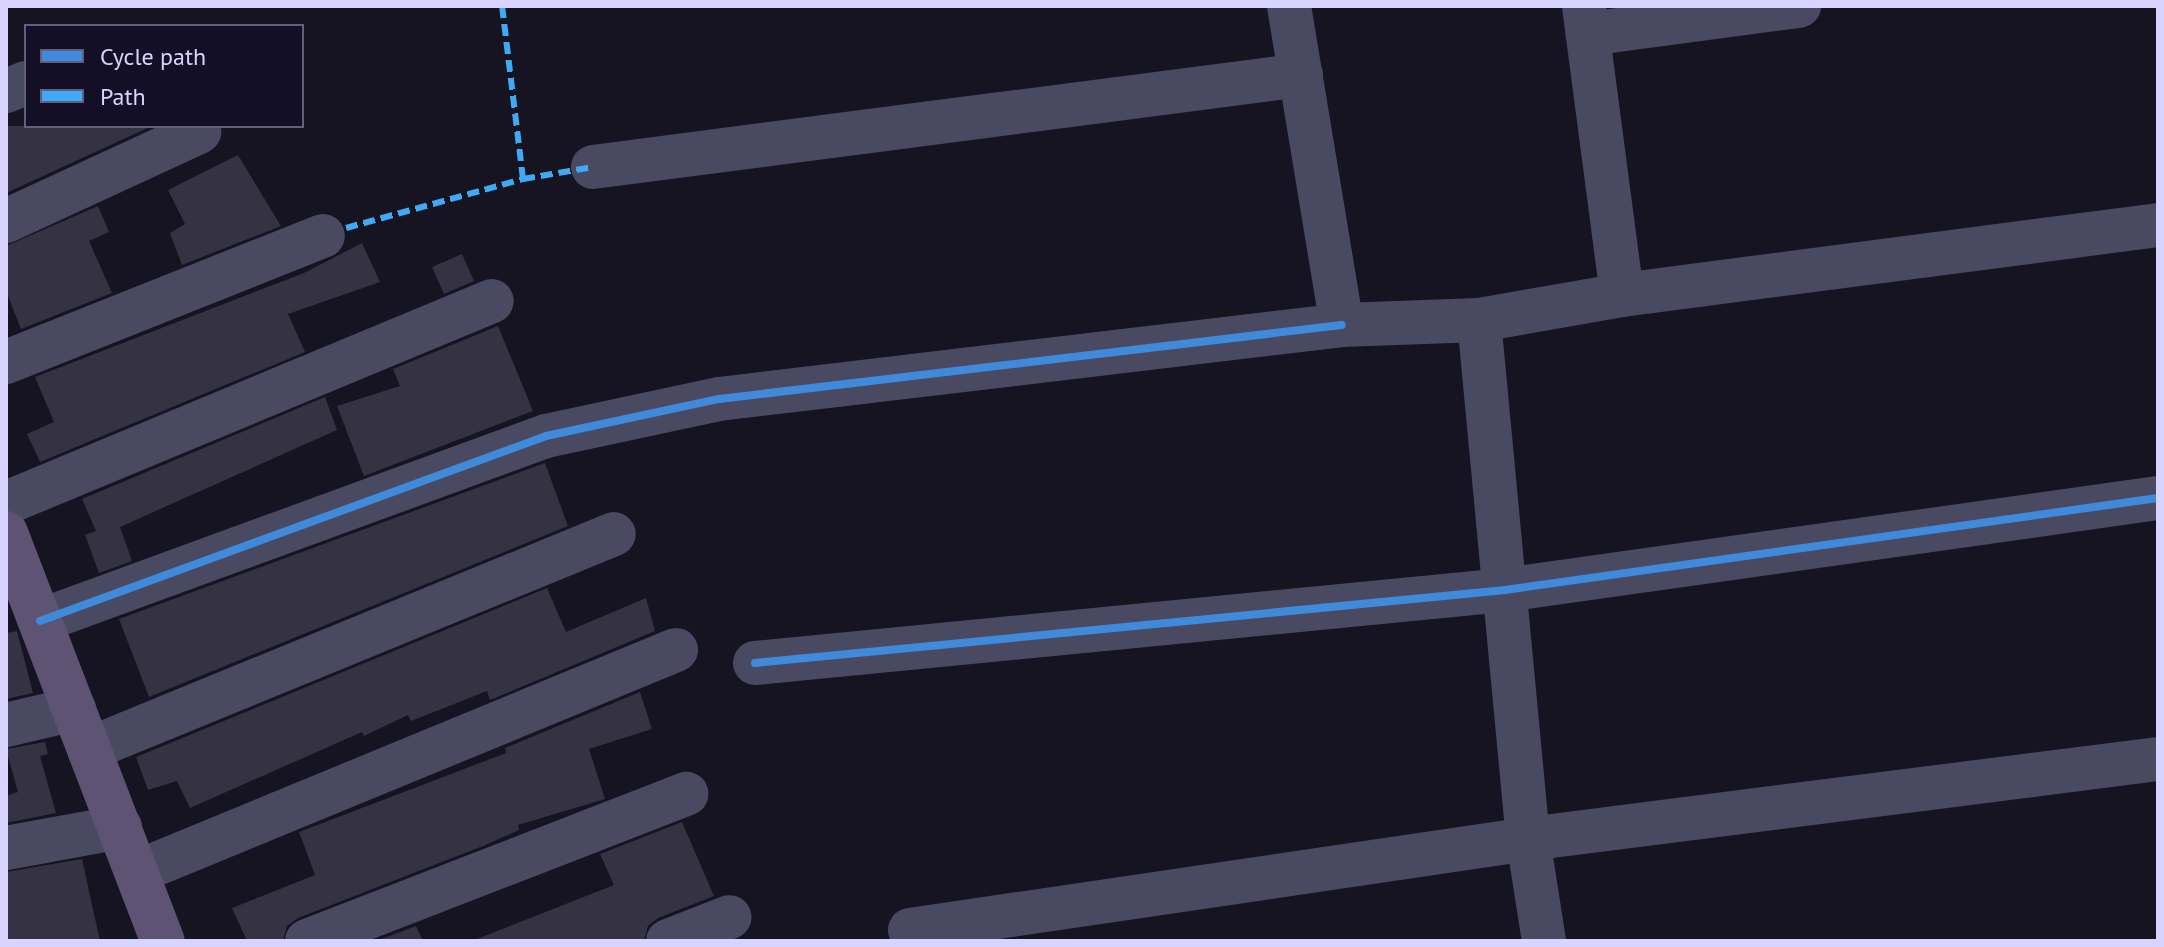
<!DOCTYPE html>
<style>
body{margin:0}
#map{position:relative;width:2164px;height:947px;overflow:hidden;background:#161421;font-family:"PT Sans",sans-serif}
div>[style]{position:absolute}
.building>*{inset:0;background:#343243}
.minor>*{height:44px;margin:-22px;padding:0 22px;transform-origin:22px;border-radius:22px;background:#4a4962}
.major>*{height:44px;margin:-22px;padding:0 22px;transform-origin:22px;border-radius:22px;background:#5e5373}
.quiet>*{height:6px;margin-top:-3px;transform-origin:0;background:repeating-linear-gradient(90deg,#3fa9f5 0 12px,transparent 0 18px)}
.cycleway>*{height:8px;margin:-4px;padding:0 4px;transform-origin:4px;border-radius:4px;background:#408adc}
span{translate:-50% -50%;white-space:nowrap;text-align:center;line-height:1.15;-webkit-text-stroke:7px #130f26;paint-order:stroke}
.frame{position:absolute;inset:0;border:8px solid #d9d4ff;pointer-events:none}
.legend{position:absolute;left:24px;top:24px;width:280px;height:104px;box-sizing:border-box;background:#130f26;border:2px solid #625e7d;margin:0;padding:10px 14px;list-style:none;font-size:24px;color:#d9d4ff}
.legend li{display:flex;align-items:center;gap:16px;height:40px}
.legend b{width:40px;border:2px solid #625e7d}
</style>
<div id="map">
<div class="building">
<i style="clip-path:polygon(6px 126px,152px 126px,6px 193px)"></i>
<i style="clip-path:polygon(238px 155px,281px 226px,182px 265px,170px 233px,185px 224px,168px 190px)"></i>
<i style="clip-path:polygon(98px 206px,109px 232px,89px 241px,112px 293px,21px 329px,6px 291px,6px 246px)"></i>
<i style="clip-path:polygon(362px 243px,380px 282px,288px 314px,305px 352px,40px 462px,27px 434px,54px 422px,35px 377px,304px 273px)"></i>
<i style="clip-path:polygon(462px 254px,474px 281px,444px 294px,432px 267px)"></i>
<i style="clip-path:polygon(498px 326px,533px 411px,364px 476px,337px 406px,400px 386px,393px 369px)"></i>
<i style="clip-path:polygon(325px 397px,337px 430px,120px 527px,132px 561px,99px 573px,85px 535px,96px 531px,82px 499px)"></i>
<i style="clip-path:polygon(545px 463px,568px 526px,149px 697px,119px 619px)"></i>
<i style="clip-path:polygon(547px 588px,566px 632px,646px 598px,655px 631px,490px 700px,487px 691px,411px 721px,408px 715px,364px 736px,362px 732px,190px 808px,177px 781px,148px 790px,136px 757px)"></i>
<i style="clip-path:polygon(17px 631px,33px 693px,6px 699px,6px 633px)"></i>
<i style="clip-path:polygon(640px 692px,652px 729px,589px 749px,605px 799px,518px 825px,519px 830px,483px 846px,298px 918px,287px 926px,283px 941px,247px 941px,232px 908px,315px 875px,299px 832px,506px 753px,505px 748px)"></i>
<i style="clip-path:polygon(45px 742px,48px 754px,40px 756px,56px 813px,6px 823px,6px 796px,18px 792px,6px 749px)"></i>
<i style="clip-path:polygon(682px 822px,714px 896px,658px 918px,648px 926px,644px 941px,472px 941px,614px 885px,600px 854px)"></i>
<i style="clip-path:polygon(82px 859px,100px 941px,6px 941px,6px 872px)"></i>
<i style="clip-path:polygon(416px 926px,423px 941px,376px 941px)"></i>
</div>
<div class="minor">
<i style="left:1289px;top:6px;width:323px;rotate:80.6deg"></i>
<i style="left:1342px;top:325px;width:137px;rotate:-2.1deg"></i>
<i style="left:1479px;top:320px;width:521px;rotate:84.61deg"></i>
<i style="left:1528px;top:839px;width:103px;rotate:81.1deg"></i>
<i style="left:1588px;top:34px;width:213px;rotate:-7.6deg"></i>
<i style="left:6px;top:91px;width:22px;rotate:-22deg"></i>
<i style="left:593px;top:167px;width:714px;rotate:-7.4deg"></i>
<i style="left:6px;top:221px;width:213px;rotate:-24.8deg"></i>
<i style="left:1622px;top:295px;width:541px;rotate:-7.44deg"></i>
<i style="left:1479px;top:320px;width:145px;rotate:-9.9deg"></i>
<i style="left:1622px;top:295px;width:291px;rotate:-97.5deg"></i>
<i style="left:6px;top:362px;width:341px;rotate:-21.7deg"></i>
<i style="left:6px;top:503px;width:526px;rotate:-22.57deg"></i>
<i style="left:40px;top:621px;width:539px;rotate:-20.08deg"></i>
<i style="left:546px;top:436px;width:177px;rotate:-12.1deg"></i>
<i style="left:719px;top:399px;width:627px;rotate:-6.77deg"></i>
<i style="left:755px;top:663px;width:754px;rotate:-5.56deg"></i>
<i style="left:1505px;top:590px;width:659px;rotate:-8.02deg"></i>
<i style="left:6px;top:725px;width:70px;rotate:-13.2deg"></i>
<i style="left:89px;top:749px;width:567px;rotate:-22.27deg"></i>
<i style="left:6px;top:848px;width:116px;rotate:-10.4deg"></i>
<i style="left:137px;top:872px;width:583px;rotate:-22.39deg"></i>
<i style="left:910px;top:930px;width:625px;rotate:-8.38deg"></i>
<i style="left:1528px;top:839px;width:635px;rotate:-7.24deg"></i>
<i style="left:307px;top:941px;width:407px;rotate:-21.2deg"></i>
<i style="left:668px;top:941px;width:66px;rotate:-21.2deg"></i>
</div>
<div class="major">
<i style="left:6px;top:533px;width:437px;rotate:69deg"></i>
</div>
<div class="quiet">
<i style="left:523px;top:179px;width:71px;rotate:-9.7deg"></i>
<i style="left:346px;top:228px;width:184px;rotate:-15.5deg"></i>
<i style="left:523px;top:179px;width:174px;rotate:-96.9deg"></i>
</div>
<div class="cycleway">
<i style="left:40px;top:621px;width:539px;rotate:-20.08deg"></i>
<i style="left:546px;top:436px;width:177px;rotate:-12.1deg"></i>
<i style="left:719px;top:399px;width:627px;rotate:-6.77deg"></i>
<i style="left:755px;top:663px;width:754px;rotate:-5.56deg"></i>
<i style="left:1505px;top:590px;width:659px;rotate:-8.02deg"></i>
</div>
<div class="frame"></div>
<ul class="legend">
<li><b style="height:10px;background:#408adc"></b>Cycle path</li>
<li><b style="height:10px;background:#3fa9f5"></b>Path</li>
</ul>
</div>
